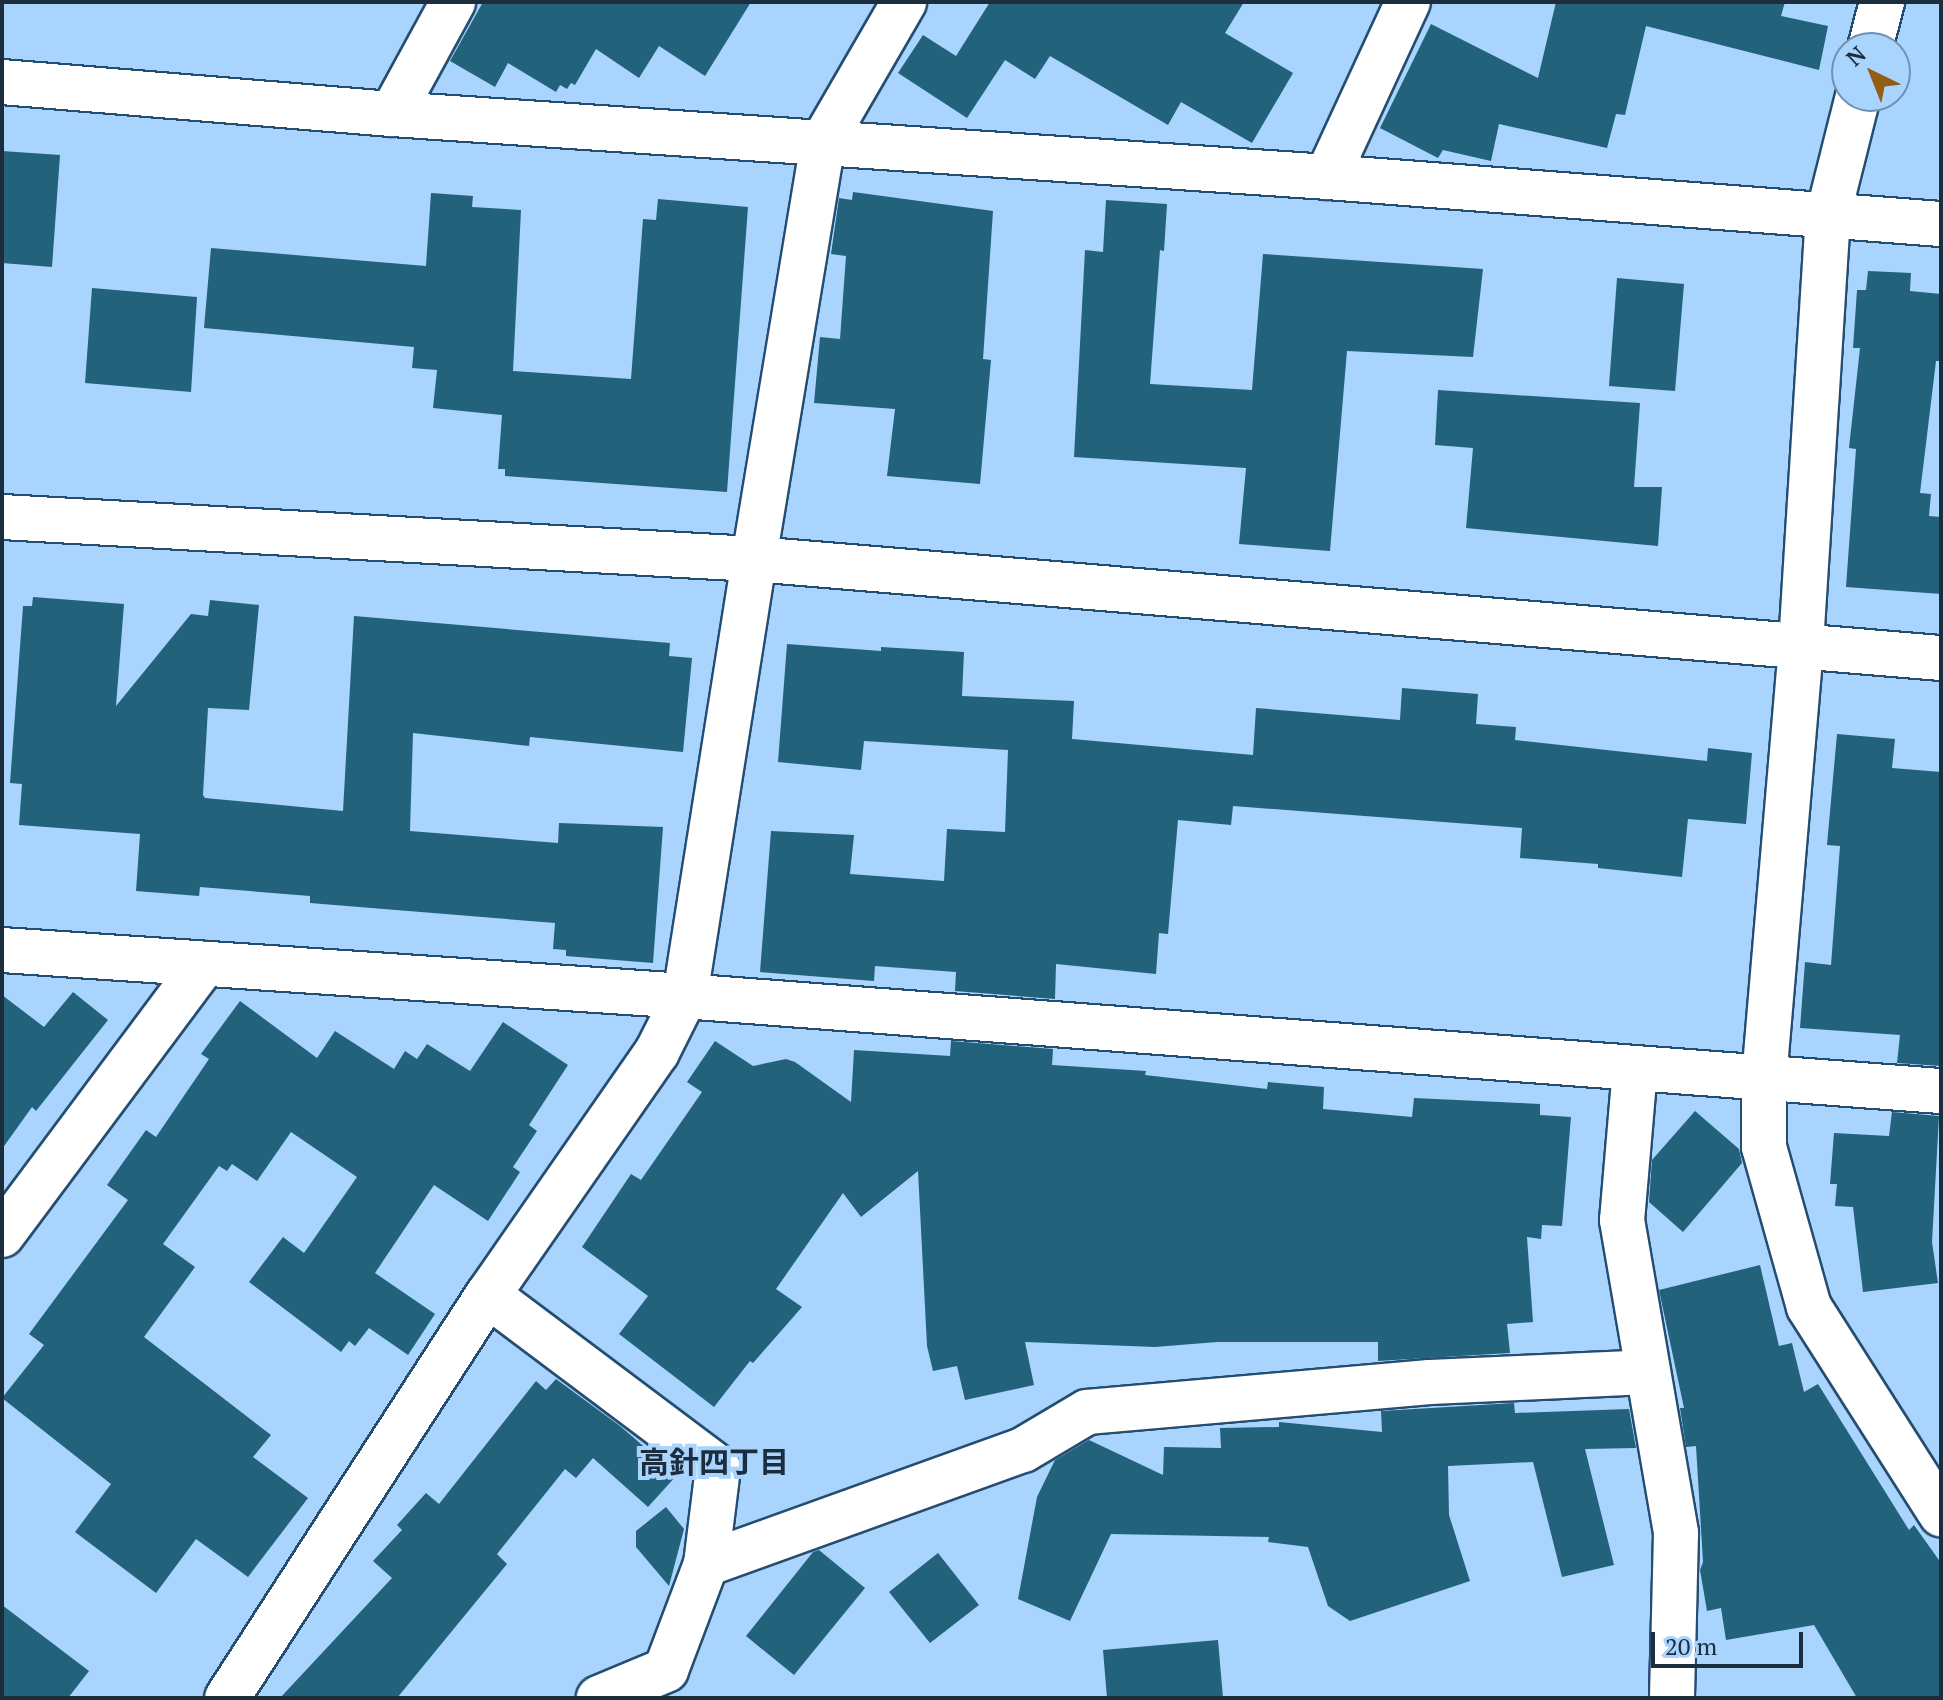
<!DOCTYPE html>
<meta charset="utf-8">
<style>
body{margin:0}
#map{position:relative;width:1943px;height:1700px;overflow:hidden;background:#a8d4fe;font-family:"PT Serif","Noto Sans JP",serif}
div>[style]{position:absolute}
.building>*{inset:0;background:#22627b}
.roads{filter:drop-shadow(2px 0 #254d70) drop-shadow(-2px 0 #254d70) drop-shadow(0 2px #254d70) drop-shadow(0 -2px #254d70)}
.minor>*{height:44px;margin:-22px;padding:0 22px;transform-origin:22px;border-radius:22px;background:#fff}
.tertiary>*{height:44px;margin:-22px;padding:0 22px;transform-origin:22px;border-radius:22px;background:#fff}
span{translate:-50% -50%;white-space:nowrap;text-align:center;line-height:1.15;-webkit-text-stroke:8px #a8d4fe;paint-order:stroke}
.neighbourhood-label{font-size:30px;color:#1c2d3d;font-weight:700}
.frame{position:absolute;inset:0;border:4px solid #1c2d3d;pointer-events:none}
.north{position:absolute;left:1831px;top:32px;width:80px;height:80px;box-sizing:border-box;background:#a8d4fe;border:2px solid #7091b1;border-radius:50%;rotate:317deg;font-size:22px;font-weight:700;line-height:32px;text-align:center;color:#1c2d3d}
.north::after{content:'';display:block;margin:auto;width:28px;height:36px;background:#945d14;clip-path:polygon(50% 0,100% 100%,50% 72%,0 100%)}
.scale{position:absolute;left:1651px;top:1632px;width:152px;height:36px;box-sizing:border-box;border:4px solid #1c2d3d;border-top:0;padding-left:10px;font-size:24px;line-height:28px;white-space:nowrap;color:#1c2d3d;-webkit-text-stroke:6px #a8d4fe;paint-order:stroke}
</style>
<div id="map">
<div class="building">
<i style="clip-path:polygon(483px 2px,751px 2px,705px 76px,659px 46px,639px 78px,596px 49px,575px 85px,571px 83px,567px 89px,560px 85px,556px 92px,508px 63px,495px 87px,450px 61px)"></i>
<i style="clip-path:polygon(990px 2px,1244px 2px,1225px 33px,1293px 73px,1252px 143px,1181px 102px,1168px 125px,1050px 56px,1035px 79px,1005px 60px,967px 118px,898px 73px,923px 35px,956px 56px)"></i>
<i style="clip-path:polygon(1556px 2px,1785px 2px,1781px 16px,1828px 26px,1819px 70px,1646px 26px,1625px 115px,1616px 114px,1607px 148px,1499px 124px,1491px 161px,1443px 150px,1438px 158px,1380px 128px,1431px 24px,1538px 78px)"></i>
<i style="clip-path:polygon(2px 151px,60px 155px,52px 267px,2px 263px)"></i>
<i style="clip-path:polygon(853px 192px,993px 211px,983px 359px,991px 360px,980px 484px,887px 476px,895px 409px,814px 403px,820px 337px,840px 339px,846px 256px,831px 254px,839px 198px,852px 200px)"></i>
<i style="clip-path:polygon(431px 193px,473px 196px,472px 207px,521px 210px,513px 371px,631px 379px,643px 219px,656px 220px,658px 199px,748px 207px,727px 492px,505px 476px,505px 469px,498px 469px,502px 415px,433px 408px,437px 370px,412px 368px,414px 347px,204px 328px,211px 248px,426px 266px)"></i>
<i style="clip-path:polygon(1106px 200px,1167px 204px,1164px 251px,1160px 250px,1150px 384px,1252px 390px,1263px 254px,1483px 269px,1473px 357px,1347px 351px,1330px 551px,1239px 544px,1246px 468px,1074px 457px,1085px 250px,1103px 252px)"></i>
<i style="clip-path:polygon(1868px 271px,1911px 273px,1910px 291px,1941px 294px,1941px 361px,1936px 361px,1920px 493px,1931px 494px,1929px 516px,1941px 517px,1941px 594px,1846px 587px,1856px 449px,1849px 448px,1860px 348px,1853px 348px,1857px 290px,1866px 290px)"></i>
<i style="clip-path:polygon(1617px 278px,1684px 284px,1675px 391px,1609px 386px)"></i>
<i style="clip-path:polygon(92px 288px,197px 297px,191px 392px,85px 383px)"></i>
<i style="clip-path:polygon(1438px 390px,1640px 403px,1634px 487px,1662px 487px,1658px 546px,1466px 528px,1473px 448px,1435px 445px)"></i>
<i style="clip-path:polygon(33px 597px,124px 604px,116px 706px,191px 614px,208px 616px,210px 600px,259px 605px,249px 710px,208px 708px,203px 795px,205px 798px,343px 811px,354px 616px,670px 643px,669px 656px,692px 658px,683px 752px,530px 737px,529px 746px,413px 733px,410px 831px,558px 843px,559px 823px,663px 827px,653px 963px,566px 956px,566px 950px,553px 949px,555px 923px,310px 903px,310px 896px,200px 887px,199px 896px,136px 891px,140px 834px,19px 825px,22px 784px,10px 783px,23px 606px,32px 606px)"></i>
<i style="clip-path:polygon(787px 644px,881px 651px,881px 647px,964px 652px,962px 696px,1074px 701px,1072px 739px,1253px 755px,1256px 708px,1400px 720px,1402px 688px,1478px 694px,1476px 724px,1516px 727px,1515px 740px,1707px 761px,1708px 748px,1752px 753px,1746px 824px,1688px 819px,1682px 877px,1598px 868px,1598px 864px,1520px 858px,1522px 828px,1233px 806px,1231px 825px,1178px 820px,1168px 934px,1159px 933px,1156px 974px,1056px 964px,1055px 999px,955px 991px,956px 972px,875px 966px,874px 981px,760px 972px,771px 831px,854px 835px,850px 874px,944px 881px,947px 829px,1005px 832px,1008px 750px,864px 741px,861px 770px,778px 762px)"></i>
<i style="clip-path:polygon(1837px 734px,1895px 739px,1892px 768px,1941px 772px,1941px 1066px,1897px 1063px,1900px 1035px,1800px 1028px,1805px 962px,1831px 965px,1840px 846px,1827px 845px)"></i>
<i style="clip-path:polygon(73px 992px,108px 1020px,36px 1111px,32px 1107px,2px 1149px,2px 995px,44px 1027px)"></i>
<i style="clip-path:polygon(240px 1001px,317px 1058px,335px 1031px,394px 1069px,405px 1051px,417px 1059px,427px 1044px,470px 1071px,503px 1022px,568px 1065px,529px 1125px,537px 1131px,513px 1167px,520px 1172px,488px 1221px,434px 1185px,375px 1273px,435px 1314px,408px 1355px,369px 1328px,355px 1346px,349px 1341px,341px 1352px,249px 1282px,283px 1237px,304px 1253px,357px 1177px,291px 1132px,257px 1181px,232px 1164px,227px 1171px,219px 1166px,163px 1244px,195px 1267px,144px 1337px,271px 1435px,253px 1457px,308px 1498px,248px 1577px,196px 1539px,156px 1593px,75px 1532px,111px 1484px,2px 1398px,44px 1345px,29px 1334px,128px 1200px,107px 1185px,146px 1130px,156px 1137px,209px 1059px,201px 1054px)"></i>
<i style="clip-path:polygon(715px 1041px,753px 1066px,786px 1059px,795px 1062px,851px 1102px,854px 1050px,950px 1056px,951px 1041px,1053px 1049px,1052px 1065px,1146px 1071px,1145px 1075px,1267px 1089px,1268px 1082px,1324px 1087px,1323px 1109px,1412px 1117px,1414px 1098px,1540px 1104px,1540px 1115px,1571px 1117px,1562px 1226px,1542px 1225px,1541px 1239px,1527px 1237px,1533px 1322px,1507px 1324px,1510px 1353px,1378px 1361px,1378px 1342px,1217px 1342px,1155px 1347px,1025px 1342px,1034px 1385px,965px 1400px,957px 1366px,933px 1371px,927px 1346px,918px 1171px,861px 1217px,843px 1193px,776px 1289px,802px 1307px,753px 1363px,750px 1361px,714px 1407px,619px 1334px,648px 1296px,582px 1247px,631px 1174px,641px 1180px,702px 1092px,687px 1082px)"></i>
<i style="clip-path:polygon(1695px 1111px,1739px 1149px,1742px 1163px,1683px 1232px,1649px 1202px,1652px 1160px)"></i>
<i style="clip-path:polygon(1892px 1112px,1939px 1116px,1932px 1242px,1938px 1283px,1863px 1292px,1853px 1207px,1835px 1206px,1837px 1184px,1830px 1184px,1834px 1133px,1889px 1136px)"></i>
<i style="clip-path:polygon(1760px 1265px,1779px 1346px,1792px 1343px,1804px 1392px,1818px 1384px,1909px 1530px,1914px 1525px,1941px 1563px,1941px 1698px,1857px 1698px,1814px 1625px,1726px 1640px,1721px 1608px,1707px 1611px,1700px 1570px,1703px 1562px,1696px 1446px,1686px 1447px,1680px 1408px,1684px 1408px,1659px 1290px)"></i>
<i style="clip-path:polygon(556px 1379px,620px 1426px,677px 1475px,648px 1507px,593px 1458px,576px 1478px,565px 1469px,497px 1554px,507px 1564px,397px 1698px,280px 1698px,392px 1578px,373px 1561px,402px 1530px,397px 1525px,426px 1493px,439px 1504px,536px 1381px,546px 1390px)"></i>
<i style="clip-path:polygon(1514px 1403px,1515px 1413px,1629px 1409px,1636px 1448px,1585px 1449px,1614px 1565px,1562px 1577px,1533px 1462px,1448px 1466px,1449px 1515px,1470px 1581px,1350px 1621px,1328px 1606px,1308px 1547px,1268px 1542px,1269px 1537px,1111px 1534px,1070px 1621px,1018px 1599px,1037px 1497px,1055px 1460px,1089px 1440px,1163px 1475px,1164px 1447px,1221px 1448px,1220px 1428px,1279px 1427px,1279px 1422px,1382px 1432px,1381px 1411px)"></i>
<i style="clip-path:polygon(666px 1507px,684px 1529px,669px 1586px,636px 1547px,636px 1531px)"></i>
<i style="clip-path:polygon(819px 1550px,865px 1588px,794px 1675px,746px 1636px,813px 1552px)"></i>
<i style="clip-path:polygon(938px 1553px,979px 1605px,930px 1643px,889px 1592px)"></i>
<i style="clip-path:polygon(2px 1605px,89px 1671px,68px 1698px,2px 1698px)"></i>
<i style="clip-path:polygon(1218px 1640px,1223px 1698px,1107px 1698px,1103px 1650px)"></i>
</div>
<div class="roads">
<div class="minor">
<i style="left:1870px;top:48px;width:48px;rotate:-75.4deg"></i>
<i style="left:2px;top:82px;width:391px;rotate:4.7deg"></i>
<i style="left:392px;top:114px;width:937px;rotate:3.85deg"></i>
<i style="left:1327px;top:177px;width:616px;rotate:4.38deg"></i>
<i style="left:1858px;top:96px;width:123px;rotate:104.1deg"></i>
<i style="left:1828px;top:215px;width:433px;rotate:93.6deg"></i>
<i style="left:1801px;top:647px;width:434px;rotate:94.9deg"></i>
<i style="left:1764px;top:1079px;width:68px;rotate:90deg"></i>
<i style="left:1764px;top:1147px;width:166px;rotate:74.3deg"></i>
<i style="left:1809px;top:1307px;width:246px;rotate:57.5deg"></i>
<i style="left:392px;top:114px;width:128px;rotate:-61.4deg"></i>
<i style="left:1327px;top:177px;width:193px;rotate:-65.2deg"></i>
<i style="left:754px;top:559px;width:423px;rotate:-80.6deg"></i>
<i style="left:823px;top:142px;width:162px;rotate:-59.9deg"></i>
<i style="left:2px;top:950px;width:655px;rotate:3.85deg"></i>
<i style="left:656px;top:994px;width:1289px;rotate:4.32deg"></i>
<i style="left:1635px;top:1069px;width:152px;rotate:94.9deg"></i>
<i style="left:1622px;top:1220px;width:318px;rotate:80.2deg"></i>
<i style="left:1676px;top:1533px;width:165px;rotate:91.4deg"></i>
<i style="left:2px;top:1235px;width:338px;rotate:-53.3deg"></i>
<i style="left:488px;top:1295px;width:288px;rotate:36.9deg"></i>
<i style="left:718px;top:1468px;width:97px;rotate:97.1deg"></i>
<i style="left:706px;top:1564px;width:113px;rotate:110.7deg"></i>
<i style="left:666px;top:1670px;width:73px;rotate:157.3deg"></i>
<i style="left:706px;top:1564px;width:337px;rotate:-19.8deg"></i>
<i style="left:1023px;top:1450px;width:74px;rotate:-30.7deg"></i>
<i style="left:1087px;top:1412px;width:344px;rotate:-5deg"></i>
<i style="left:1430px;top:1382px;width:218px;rotate:-2.6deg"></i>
</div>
<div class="tertiary">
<i style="left:2px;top:517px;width:753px;rotate:3.2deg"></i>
<i style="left:754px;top:559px;width:1191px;rotate:4.77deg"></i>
<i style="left:227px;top:1698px;width:480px;rotate:-57.1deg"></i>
<i style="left:488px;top:1295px;width:296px;rotate:-55.2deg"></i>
<i style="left:657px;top:1052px;width:63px;rotate:-63.4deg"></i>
<i style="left:685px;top:996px;width:442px;rotate:-81deg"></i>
</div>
</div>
<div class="neighbourhood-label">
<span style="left:714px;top:1462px">高針四丁目</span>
</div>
<div class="frame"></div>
<div class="north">N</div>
<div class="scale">20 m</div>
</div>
